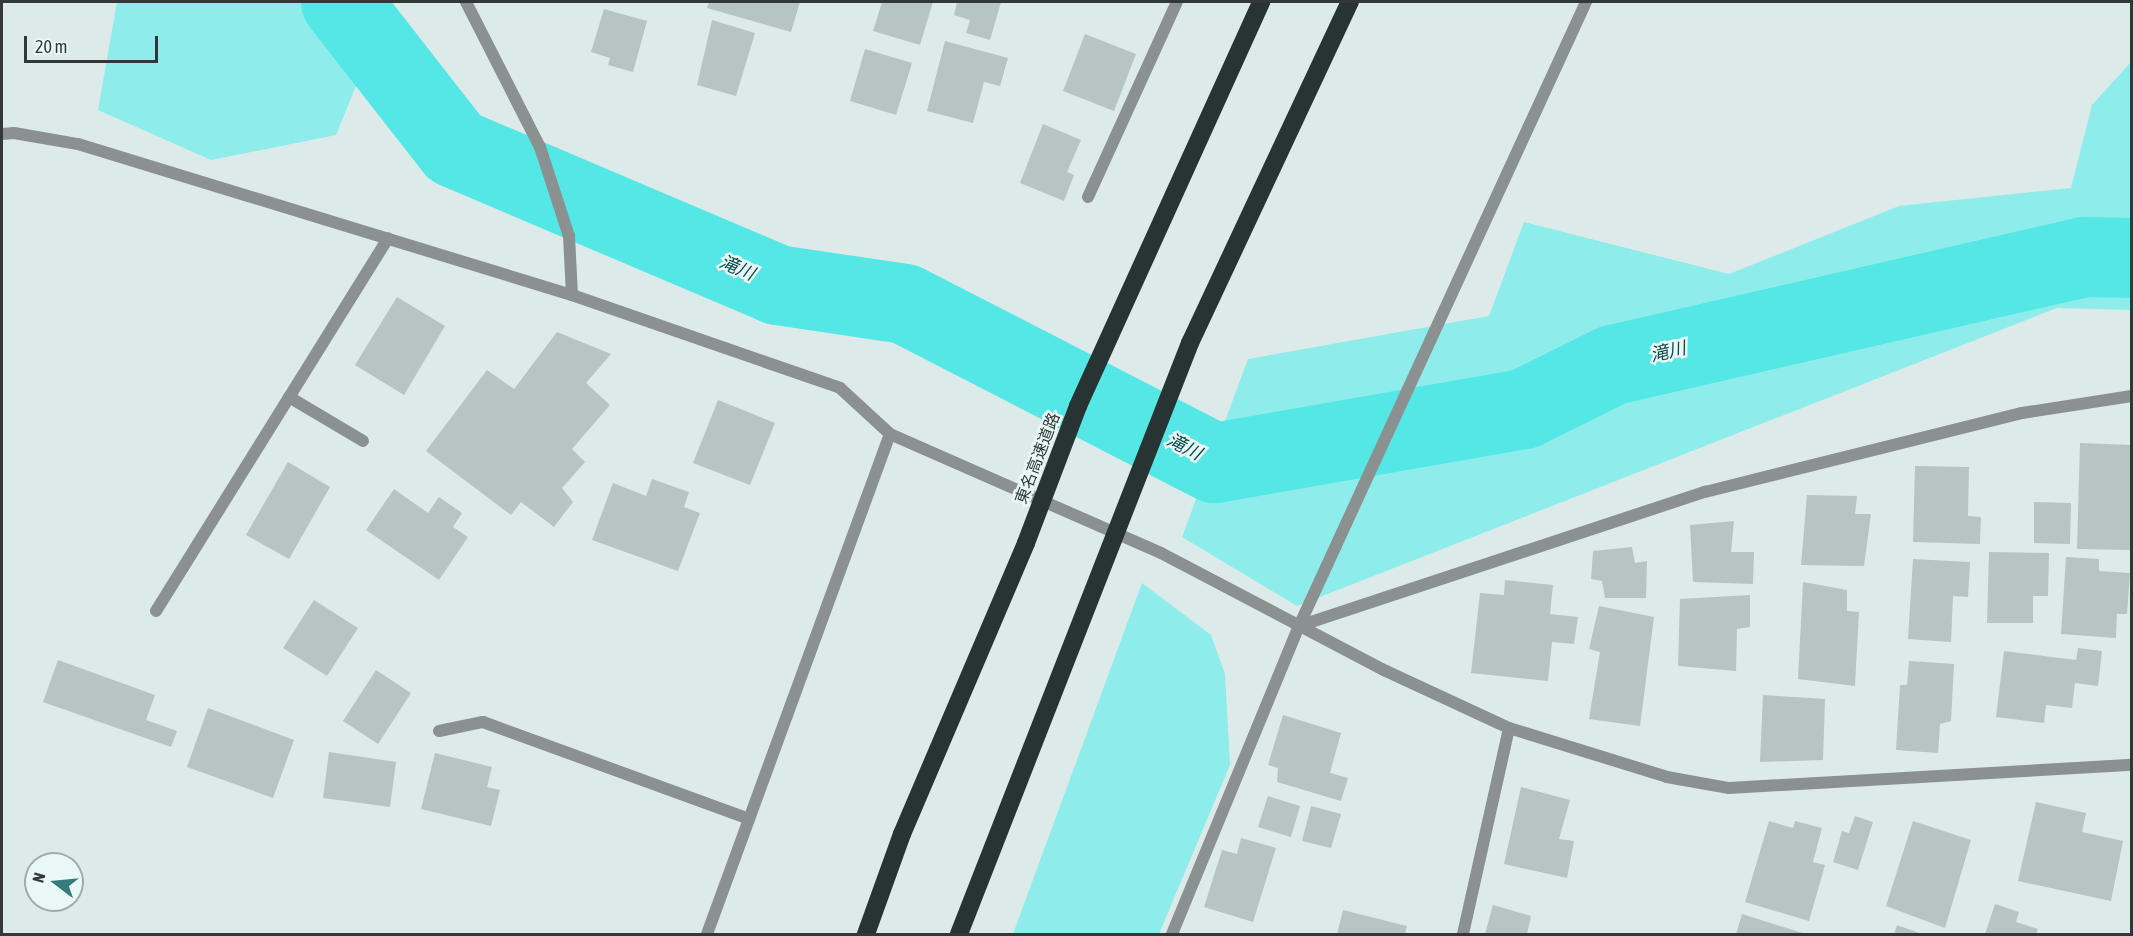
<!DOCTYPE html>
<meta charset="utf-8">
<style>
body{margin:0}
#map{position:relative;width:2133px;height:936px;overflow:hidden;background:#dcebea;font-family:"Asap Condensed","Noto Sans JP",sans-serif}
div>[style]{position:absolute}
.green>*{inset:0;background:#8eedeb}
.river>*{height:80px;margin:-40px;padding:0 40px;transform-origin:40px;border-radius:40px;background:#55e7e5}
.building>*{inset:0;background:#b6c4c3}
.minor>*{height:12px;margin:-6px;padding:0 6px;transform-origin:6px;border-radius:6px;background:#8b9190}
.motorway>*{height:18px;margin:-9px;padding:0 9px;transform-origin:9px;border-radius:9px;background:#283333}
span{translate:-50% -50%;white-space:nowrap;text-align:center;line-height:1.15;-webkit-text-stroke:5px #e9f8f7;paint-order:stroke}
.street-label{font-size:16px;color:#323837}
.water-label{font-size:18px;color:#084b4b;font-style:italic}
.frame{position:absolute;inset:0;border:3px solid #323837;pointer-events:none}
.north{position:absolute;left:24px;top:852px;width:60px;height:60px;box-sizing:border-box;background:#e9f8f7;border:2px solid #a0abaa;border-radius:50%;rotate:286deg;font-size:16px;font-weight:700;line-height:24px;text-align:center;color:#323837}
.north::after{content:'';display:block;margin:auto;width:21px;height:27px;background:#337c7b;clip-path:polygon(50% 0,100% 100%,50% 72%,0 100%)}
.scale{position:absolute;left:24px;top:36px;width:134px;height:27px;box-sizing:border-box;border:3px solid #323837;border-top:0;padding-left:8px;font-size:18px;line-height:21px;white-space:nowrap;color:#323837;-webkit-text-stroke:4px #e9f8f7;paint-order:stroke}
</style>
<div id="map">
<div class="green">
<i style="clip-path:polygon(117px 2px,341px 2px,361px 74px,336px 135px,211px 160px,98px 110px)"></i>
<i style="clip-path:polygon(2131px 62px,2131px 310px,2057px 308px,1297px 606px,1182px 537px,1248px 359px,1489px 316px,1524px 222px,1729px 274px,1899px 206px,2071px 188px,2092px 105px)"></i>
<i style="clip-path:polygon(1142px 583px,1211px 635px,1225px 674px,1230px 765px,1159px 934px,1013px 934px)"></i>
</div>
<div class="river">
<i style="left:341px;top:2px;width:185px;rotate:52deg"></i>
<i style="left:455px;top:148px;width:350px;rotate:23deg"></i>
<i style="left:777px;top:285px;width:129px;rotate:8.4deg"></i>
<i style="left:905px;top:304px;width:348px;rotate:27.2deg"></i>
<i style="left:1215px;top:463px;width:314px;rotate:-9.9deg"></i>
<i style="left:1524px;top:409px;width:99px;rotate:-26.3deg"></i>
<i style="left:1613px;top:365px;width:482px;rotate:-12.9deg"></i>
<i style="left:2083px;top:257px;width:49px;rotate:1.2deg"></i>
</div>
<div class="building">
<i style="clip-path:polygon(709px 2px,800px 2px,791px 32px,707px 8px)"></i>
<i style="clip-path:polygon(882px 2px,933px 2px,920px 45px,873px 31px)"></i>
<i style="clip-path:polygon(957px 2px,1001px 2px,990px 40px,966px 33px,970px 20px,954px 15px)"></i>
<i style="clip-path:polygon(604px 9px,647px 21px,633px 72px,608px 65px,610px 58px,591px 52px)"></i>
<i style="clip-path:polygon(712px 20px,755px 33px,736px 96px,697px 85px)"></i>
<i style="clip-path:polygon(1085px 34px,1136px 54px,1114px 111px,1063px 91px)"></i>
<i style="clip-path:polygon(945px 41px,1008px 58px,1000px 86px,984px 82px,973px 123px,927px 111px)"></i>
<i style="clip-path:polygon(865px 49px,912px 63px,896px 115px,850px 101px)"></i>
<i style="clip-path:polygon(1043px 124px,1081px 140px,1067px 172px,1074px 175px,1064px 201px,1020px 183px)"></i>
<i style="clip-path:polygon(397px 297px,445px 326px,404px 395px,355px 365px)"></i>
<i style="clip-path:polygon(557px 332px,611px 354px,586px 383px,610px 405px,572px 449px,585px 462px,562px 488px,573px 502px,554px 527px,521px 502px,511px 515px,426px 451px,487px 370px,514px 389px)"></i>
<i style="clip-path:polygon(718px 400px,775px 423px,750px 485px,693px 463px)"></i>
<i style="clip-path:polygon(2080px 443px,2131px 445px,2132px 550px,2077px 549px)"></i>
<i style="clip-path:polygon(288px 462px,330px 487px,289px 559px,246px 535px)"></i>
<i style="clip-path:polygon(1915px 466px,1969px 467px,1968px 516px,1981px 517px,1980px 544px,1913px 542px)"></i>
<i style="clip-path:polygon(652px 479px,689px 492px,684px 507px,700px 513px,678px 571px,592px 540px,613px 483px,646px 496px)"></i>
<i style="clip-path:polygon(394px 489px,428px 513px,439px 497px,462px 513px,453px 527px,468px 537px,439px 580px,366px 530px)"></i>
<i style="clip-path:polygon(1807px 495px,1857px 496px,1855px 514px,1871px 514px,1864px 566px,1801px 565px)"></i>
<i style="clip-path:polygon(2034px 502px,2071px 503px,2070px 544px,2034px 543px)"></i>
<i style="clip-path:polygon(1734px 521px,1731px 552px,1754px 552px,1753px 584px,1693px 582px,1690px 525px)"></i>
<i style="clip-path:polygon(1632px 547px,1635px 563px,1647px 561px,1646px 598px,1605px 598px,1602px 581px,1591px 579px,1593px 551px)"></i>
<i style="clip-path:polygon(1989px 552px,2049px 553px,2048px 596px,2033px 596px,2033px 623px,1987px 623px)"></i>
<i style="clip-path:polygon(2066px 557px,2099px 559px,2099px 571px,2130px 573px,2127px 614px,2117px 614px,2116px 638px,2061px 634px)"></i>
<i style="clip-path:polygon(1913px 559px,1970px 562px,1968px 597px,1953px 596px,1951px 642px,1908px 639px)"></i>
<i style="clip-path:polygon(1505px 580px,1553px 585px,1550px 614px,1578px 617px,1574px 644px,1552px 642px,1548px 681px,1471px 673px,1480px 593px,1504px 595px)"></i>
<i style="clip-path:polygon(1803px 582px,1847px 590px,1847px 611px,1859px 612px,1855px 686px,1798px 679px)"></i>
<i style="clip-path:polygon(1750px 595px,1750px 627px,1737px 629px,1736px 671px,1678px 666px,1680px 599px)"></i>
<i style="clip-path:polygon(314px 600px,358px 628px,327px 676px,283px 648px)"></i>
<i style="clip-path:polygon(1599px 606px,1654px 617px,1640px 726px,1589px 719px,1600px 652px,1589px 649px)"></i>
<i style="clip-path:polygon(2078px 648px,2102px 651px,2098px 686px,2075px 683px,2072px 708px,2046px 705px,2044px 723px,1996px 717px,2004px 651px,2076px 660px)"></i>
<i style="clip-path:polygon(58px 660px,155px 695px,146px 720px,177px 731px,171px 747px,43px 702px)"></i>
<i style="clip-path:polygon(1909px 661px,1954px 664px,1951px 721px,1940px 724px,1938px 753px,1896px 750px,1900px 685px,1907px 685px)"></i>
<i style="clip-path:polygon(376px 670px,411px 693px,378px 744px,343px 721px)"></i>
<i style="clip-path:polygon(1763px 695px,1825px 699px,1823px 760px,1760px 762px)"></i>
<i style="clip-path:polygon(208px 708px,294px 740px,273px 798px,187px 767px)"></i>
<i style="clip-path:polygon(1283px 715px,1341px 733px,1330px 773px,1348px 778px,1341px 801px,1277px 782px,1278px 768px,1268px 765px)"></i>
<i style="clip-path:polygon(329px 752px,396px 762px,390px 807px,323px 798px)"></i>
<i style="clip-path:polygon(435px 753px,492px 767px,487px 787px,500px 790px,491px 826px,421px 809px)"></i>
<i style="clip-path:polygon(1521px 787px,1570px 800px,1559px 839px,1574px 841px,1567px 878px,1504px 864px)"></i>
<i style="clip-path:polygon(1268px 796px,1300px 806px,1291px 837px,1258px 827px)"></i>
<i style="clip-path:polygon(2036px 802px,2086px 813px,2082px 832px,2123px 841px,2111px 901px,2018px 881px)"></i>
<i style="clip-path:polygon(1311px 806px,1341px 814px,1331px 848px,1302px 841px)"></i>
<i style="clip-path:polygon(1855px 816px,1873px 822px,1858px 870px,1833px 862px,1842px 831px,1849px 833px)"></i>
<i style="clip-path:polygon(1769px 821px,1793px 828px,1795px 821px,1822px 828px,1813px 862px,1825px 865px,1809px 921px,1745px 902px)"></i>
<i style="clip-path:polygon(1913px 821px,1971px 840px,1945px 928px,1886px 906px)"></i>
<i style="clip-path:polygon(1241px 838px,1276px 848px,1253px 922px,1204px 907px,1222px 850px,1237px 854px)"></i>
<i style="clip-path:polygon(1995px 904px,2019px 912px,2016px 922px,2038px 929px,2036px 934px,1985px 934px)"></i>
<i style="clip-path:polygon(1493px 905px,1531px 916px,1527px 934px,1485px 934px)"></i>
<i style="clip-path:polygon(1343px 910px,1407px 926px,1405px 934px,1337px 934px)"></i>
<i style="clip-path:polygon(1742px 914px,1806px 934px,1736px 934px)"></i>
<i style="clip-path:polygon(1897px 925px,1922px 934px,1894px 934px)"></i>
</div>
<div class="minor">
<i style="left:466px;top:2px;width:163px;rotate:63deg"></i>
<i style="left:540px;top:147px;width:94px;rotate:72deg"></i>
<i style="left:569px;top:236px;width:59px;rotate:87.1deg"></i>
<i style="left:2px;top:134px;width:12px;rotate:-5deg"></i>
<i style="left:14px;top:133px;width:65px;rotate:9.8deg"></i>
<i style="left:78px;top:144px;width:517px;rotate:17deg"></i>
<i style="left:572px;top:295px;width:284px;rotate:19.1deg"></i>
<i style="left:840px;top:388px;width:68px;rotate:42.6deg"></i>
<i style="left:890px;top:434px;width:296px;rotate:23.7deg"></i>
<i style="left:1161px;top:553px;width:254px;rotate:27.7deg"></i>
<i style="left:1386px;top:671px;width:136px;rotate:24.9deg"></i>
<i style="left:1509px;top:728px;width:165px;rotate:17.2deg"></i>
<i style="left:1667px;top:777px;width:63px;rotate:10.1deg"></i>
<i style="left:1729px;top:788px;width:404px;rotate:-3.3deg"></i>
<i style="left:1088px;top:197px;width:214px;rotate:-65.5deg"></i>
<i style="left:289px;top:397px;width:86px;rotate:30.7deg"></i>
<i style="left:156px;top:611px;width:439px;rotate:-58.1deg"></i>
<i style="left:1299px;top:626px;width:428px;rotate:-18.3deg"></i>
<i style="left:1705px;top:492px;width:327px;rotate:-14deg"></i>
<i style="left:2022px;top:413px;width:111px;rotate:-8.8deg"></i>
<i style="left:439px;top:731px;width:45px;rotate:-11.6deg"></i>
<i style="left:483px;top:722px;width:283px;rotate:20deg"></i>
<i style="left:707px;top:934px;width:532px;rotate:-69.9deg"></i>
<i style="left:1172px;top:934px;width:333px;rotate:-67.6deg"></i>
<i style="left:1299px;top:626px;width:687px;rotate:-65.3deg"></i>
<i style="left:1463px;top:934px;width:211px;rotate:-77.4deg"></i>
</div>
<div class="motorway">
<i style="left:866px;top:934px;width:106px;rotate:-70.2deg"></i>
<i style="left:902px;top:834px;width:316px;rotate:-66.9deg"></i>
<i style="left:1026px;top:543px;width:147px;rotate:-69.2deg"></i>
<i style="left:1078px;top:406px;width:444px;rotate:-65.6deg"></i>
<i style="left:959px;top:934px;width:635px;rotate:-68.65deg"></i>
<i style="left:1190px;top:343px;width:377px;rotate:-64.9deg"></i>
</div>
<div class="street-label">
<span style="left:1037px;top:458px;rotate:-69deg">東名高速道路</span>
</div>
<div class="water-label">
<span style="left:737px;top:268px;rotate:23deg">滝川</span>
<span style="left:1668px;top:352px;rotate:-13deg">滝川</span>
<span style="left:1184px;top:447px;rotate:27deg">滝川</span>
</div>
<div class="frame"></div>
<div class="north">N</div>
<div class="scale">20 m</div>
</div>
